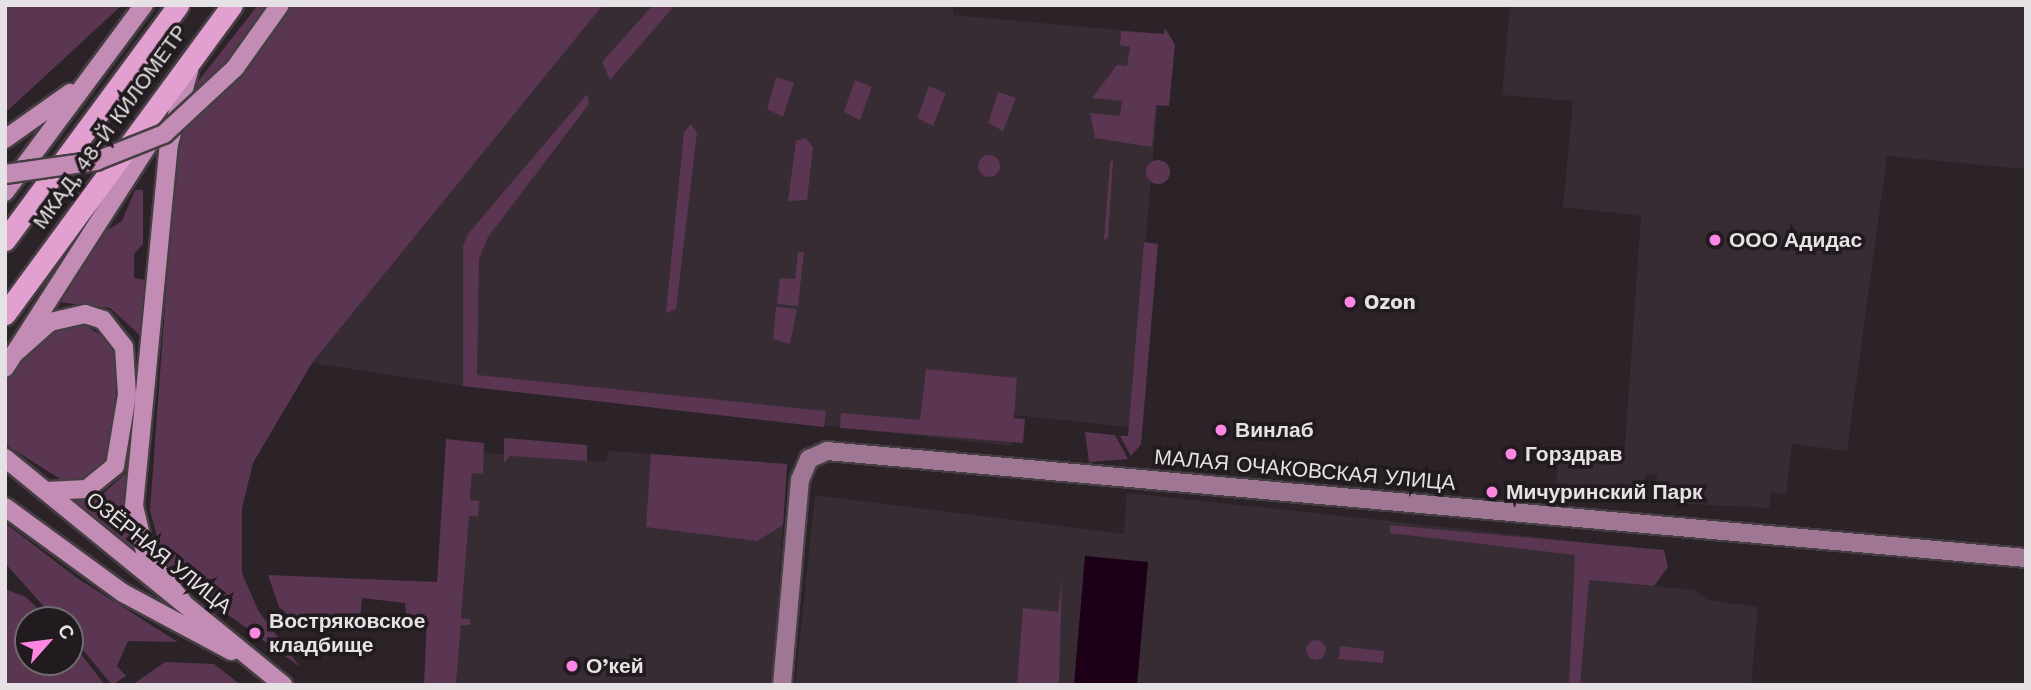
<!DOCTYPE html>
<meta charset="utf-8">
<style>
body{margin:0}
#map{position:relative;width:2031px;height:690px;overflow:hidden;background:#2b2328;font-family:"Work Sans",sans-serif}
div>[style]{position:absolute}
.built>*{inset:0;background:#372b34}
.green>*{inset:0;background:#5a3652}
.round{border-radius:50%}
.water>*{inset:0;background:#1d0017}
.roads{filter:drop-shadow(2px 0 #453e42) drop-shadow(-2px 0 #453e42) drop-shadow(0 2px #453e42) drop-shadow(0 -2px #453e42)}
.secondary>*{height:18px;margin:-9px;padding:0 9px;transform-origin:9px;border-radius:9px;background:#a07695}
.primary>*{height:18px;margin:-9px;padding:0 9px;transform-origin:9px;border-radius:9px;background:#c38cb4}
.highway>*{height:21px;margin:-10.5px;padding:0 10.5px;transform-origin:10.5px;border-radius:10.5px;background:#e2a0d1}
.bridges{filter:drop-shadow(2px 0 #453e42) drop-shadow(-2px 0 #453e42) drop-shadow(0 2px #453e42) drop-shadow(0 -2px #453e42)}
.primary-bridge>*{height:18px;margin:-9px;padding:0 9px;transform-origin:9px;border-radius:9px;background:#c38cb4}
.dots>*{width:19px;height:19px;translate:-50% -50%;box-sizing:border-box;border:4px solid #211a1f;border-radius:50%}
span{translate:-50% -50%;white-space:nowrap;text-align:center;line-height:1.15;-webkit-text-stroke:7px #211a1f;paint-order:stroke}
.street-label{font-size:21px;color:#e6e1e5}
.poi-label{font-size:21px;color:#e6e1e5;font-weight:700}
.left{translate:0 -50%;text-align:left}
.frame{position:absolute;inset:0;border:7px solid #e6e1e5;pointer-events:none}
.north{position:absolute;left:14px;top:606px;width:70px;height:70px;box-sizing:border-box;background:#211a1f;border:2px solid #706a6e;border-radius:50%;rotate:62deg;font-size:19px;font-weight:700;line-height:28px;text-align:center;color:#e6e1e5}
.north::after{content:'';display:block;margin:auto;width:24px;height:32px;background:#fd86e2;clip-path:polygon(50% 0,100% 100%,50% 72%,0 100%)}
</style>
<div id="map">
<div class="built">
<i style="clip-path:polygon(603px 5px,953px 5px,953px 15px,1164px 34px,1129px 427px,1014px 415px,1012px 446px,463px 386px,312px 363px)"></i>
<i style="clip-path:polygon(1510px 5px,2026px 5px,2026px 169px,1887px 156px,1847px 451px,1792px 444px,1786px 494px,1771px 492px,1769px 508px,1654px 502px,1657px 475px,1646px 474px,1644px 494px,1632px 494px,1632px 500px,1555px 495px,1559px 451px,1624px 458px,1641px 216px,1563px 207px,1573px 101px,1502px 95px)"></i>
<i style="clip-path:polygon(608px 451px,787px 464px,772px 685px,456px 685px,461px 625px,469px 625px,470px 619px,461px 618px,469px 515px,477px 516px,470px 501px,474px 452px,606px 462px)"></i>
<i style="clip-path:polygon(1127px 493px,1593px 543px,1590px 580px,1694px 590px,1708px 600px,1758px 607px,1751px 685px,795px 685px,815px 495px,1124px 534px)"></i>
</div>
<div class="green">
<i style="clip-path:polygon(5px 5px,122px 5px,5px 113px)"></i>
<i style="clip-path:polygon(258px 5px,603px 5px,312px 363px,253px 463px,242px 508px,242px 573px,258px 610px,300px 667px,176px 577px,162px 556px,150px 510px,177px 143px,192px 89px)"></i>
<i style="clip-path:polygon(653px 5px,675px 5px,610px 80px,602px 62px)"></i>
<i style="clip-path:polygon(1165px 28px,1175px 45px,1169px 106px,1156px 105px,1152px 147px,1095px 138px,1090px 113px,1120px 116px,1122px 101px,1092px 98px,1117px 65px,1127px 66px,1130px 47px,1120px 45px,1121px 31px,1164px 34px)"></i>
<i style="clip-path:polygon(776px 77px,794px 83px,783px 117px,767px 109px)"></i>
<i style="clip-path:polygon(855px 80px,872px 87px,860px 120px,844px 112px)"></i>
<i style="clip-path:polygon(929px 86px,946px 93px,933px 126px,917px 118px)"></i>
<i style="clip-path:polygon(998px 92px,1016px 98px,1003px 131px,988px 123px)"></i>
<i style="clip-path:polygon(587px 94px,589px 104px,488px 237px,479px 259px,477px 375px,826px 411px,824px 427px,463px 386px,463px 247px,468px 234px)"></i>
<i style="clip-path:polygon(691px 124px,697px 133px,676px 309px,666px 313px,684px 132px)"></i>
<i style="clip-path:polygon(806px 138px,813px 147px,807px 200px,788px 201px,796px 141px)"></i>
<i class="round" style="left:978px;top:155px;width:22px;height:22px"></i>
<i style="clip-path:polygon(1113px 160px,1108px 238px,1104px 240px,1110px 162px)"></i>
<i class="round" style="left:1146px;top:160px;width:24px;height:24px"></i>
<i style="clip-path:polygon(135px 190px,143px 190px,143px 244px,134px 254px,134px 278px,145px 280px,144px 339px,110px 308px,59px 302px,106px 231px,122px 221px)"></i>
<i style="clip-path:polygon(1144px 242px,1158px 244px,1141px 444px,1131px 456px,1120px 436px,1128px 436px)"></i>
<i style="clip-path:polygon(798px 252px,804px 252px,798px 306px,777px 304px,780px 278px,795px 279px)"></i>
<i style="clip-path:polygon(776px 307px,797px 309px,790px 344px,773px 339px)"></i>
<i style="clip-path:polygon(87px 326px,109px 341px,118px 364px,109px 460px,85px 481px,68px 484px,5px 444px,5px 380px,35px 341px,62px 327px)"></i>
<i style="clip-path:polygon(926px 369px,1017px 378px,1014px 418px,1025px 419px,1023px 443px,840px 428px,841px 413px,920px 420px)"></i>
<i style="clip-path:polygon(1085px 432px,1115px 435px,1128px 459px,1089px 462px)"></i>
<i style="clip-path:polygon(504px 438px,587px 445px,587px 461px,510px 456px,504px 463px)"></i>
<i style="clip-path:polygon(446px 439px,484px 443px,483px 474px,472px 473px,470px 500px,479px 501px,478px 516px,469px 516px,461px 618px,470px 619px,470px 625px,461px 625px,456px 685px,424px 685px,427px 617px,406px 614px,405px 603px,362px 598px,359px 632px,302px 627px,279px 607px,268px 575px,437px 582px)"></i>
<i style="clip-path:polygon(651px 454px,787px 464px,783px 525px,757px 541px,646px 527px)"></i>
<i style="clip-path:polygon(128px 471px,134px 473px,143px 562px,66px 503px,104px 493px)"></i>
<i style="clip-path:polygon(5px 523px,77px 578px,178px 642px,128px 641px,117px 666px,126px 676px,112px 685px,70px 634px,70px 620px,56px 620px,5px 563px)"></i>
<i style="clip-path:polygon(1390px 525px,1664px 550px,1668px 567px,1654px 586px,1589px 580px,1580px 685px,1569px 685px,1575px 555px,1390px 533px)"></i>
<i style="clip-path:polygon(1062px 578px,1059px 685px,1017px 685px,1023px 608px,1058px 612px)"></i>
<i style="clip-path:polygon(5px 589px,26px 597px,49px 620px,28px 620px,28px 662px,70px 662px,70px 640px,105px 685px,6px 685px)"></i>
<i class="round" style="left:1306px;top:640px;width:20px;height:20px"></i>
<i style="clip-path:polygon(1340px 646px,1384px 651px,1383px 663px,1339px 659px)"></i>
<i style="clip-path:polygon(165px 662px,214px 664px,241px 685px,132px 685px)"></i>
</div>
<div class="water">
<i style="clip-path:polygon(1085px 556px,1148px 562px,1137px 685px,1074px 685px)"></i>
</div>
<div class="roads">
<div class="secondary">
<i style="left:782px;top:685px;width:206px;rotate:-85deg"></i>
<i style="left:800px;top:480px;width:23px;rotate:-67deg"></i>
<i style="left:809px;top:459px;width:20px;rotate:-24deg"></i>
<i style="left:827px;top:451px;width:1204px;rotate:5.1deg"></i>
</div>
<div class="primary">
<i style="left:5px;top:139px;width:80px;rotate:-35.3deg"></i>
<i style="left:5px;top:192px;width:233px;rotate:-53.4deg"></i>
<i style="left:15px;top:353px;width:47px;rotate:-41.5deg"></i>
<i style="left:50px;top:322px;width:36px;rotate:-13deg"></i>
<i style="left:85px;top:314px;width:19px;rotate:18deg"></i>
<i style="left:103px;top:320px;width:34px;rotate:52deg"></i>
<i style="left:124px;top:347px;width:48px;rotate:86.4deg"></i>
<i style="left:127px;top:395px;width:72px;rotate:99.6deg"></i>
<i style="left:115px;top:466px;width:36px;rotate:141deg"></i>
<i style="left:87px;top:489px;width:41px;rotate:177.2deg"></i>
<i style="left:5px;top:368px;width:279px;rotate:-57.3deg"></i>
<i style="left:5px;top:458px;width:359px;rotate:39.2deg"></i>
<i style="left:5px;top:507px;width:146px;rotate:36.1deg"></i>
<i style="left:123px;top:593px;width:123px;rotate:28.2deg"></i>
<i style="left:182px;top:601px;width:58px;rotate:-128.7deg"></i>
<i style="left:146px;top:556px;width:51px;rotate:-103.5deg"></i>
<i style="left:134px;top:506px;width:364px;rotate:-84.5deg"></i>
<i style="left:169px;top:144px;width:76px;rotate:-74.7deg"></i>
</div>
<div class="highway">
<i style="left:5px;top:240px;width:292px;rotate:-53.6deg"></i>
<i style="left:5px;top:314px;width:383px;rotate:-53.7deg"></i>
</div>
</div>
<div class="bridges">
<div class="primary-bridge">
<i style="left:5px;top:174px;width:92px;rotate:-8.1deg"></i>
<i style="left:96px;top:161px;width:73px;rotate:-21.7deg"></i>
<i style="left:164px;top:134px;width:97px;rotate:-42.9deg"></i>
<i style="left:235px;top:68px;width:77px;rotate:-54.5deg"></i>
</div>
</div>
<div class="dots">
<i style="left:1715px;top:240px;background:#fd86e2"></i>
<i style="left:1350px;top:302px;background:#fd86e2"></i>
<i style="left:1221px;top:430px;background:#fd86e2"></i>
<i style="left:1511px;top:454px;background:#fd86e2"></i>
<i style="left:1492px;top:492px;background:#fd86e2"></i>
<i style="left:255px;top:633px;background:#fd86e2"></i>
<i style="left:572px;top:666px;background:#fd86e2"></i>
</div>
<div class="street-label">
<span style="left:110px;top:127px;rotate:-54deg">МКАД, 48-Й КИЛОМЕТР</span>
<span style="left:1305px;top:470px;rotate:5deg">МАЛАЯ ОЧАКОВСКАЯ УЛИЦА</span>
<span style="left:159px;top:553px;rotate:39deg">ОЗЁРНАЯ УЛИЦА</span>
</div>
<div class="poi-label">
<span class="left" style="left:1729px;top:240px">ООО Адидас</span>
<span class="left" style="left:1364px;top:302px">Ozon</span>
<span class="left" style="left:1235px;top:430px">Винлаб</span>
<span class="left" style="left:1525px;top:454px">Горздрав</span>
<span class="left" style="left:1506px;top:492px">Мичуринский Парк</span>
<span class="left" style="left:269px;top:633px">Востряковское<br>кладбище</span>
<span class="left" style="left:586px;top:666px">О’кей</span>
</div>
<div class="frame"></div>
<div class="north">С</div>
</div>
